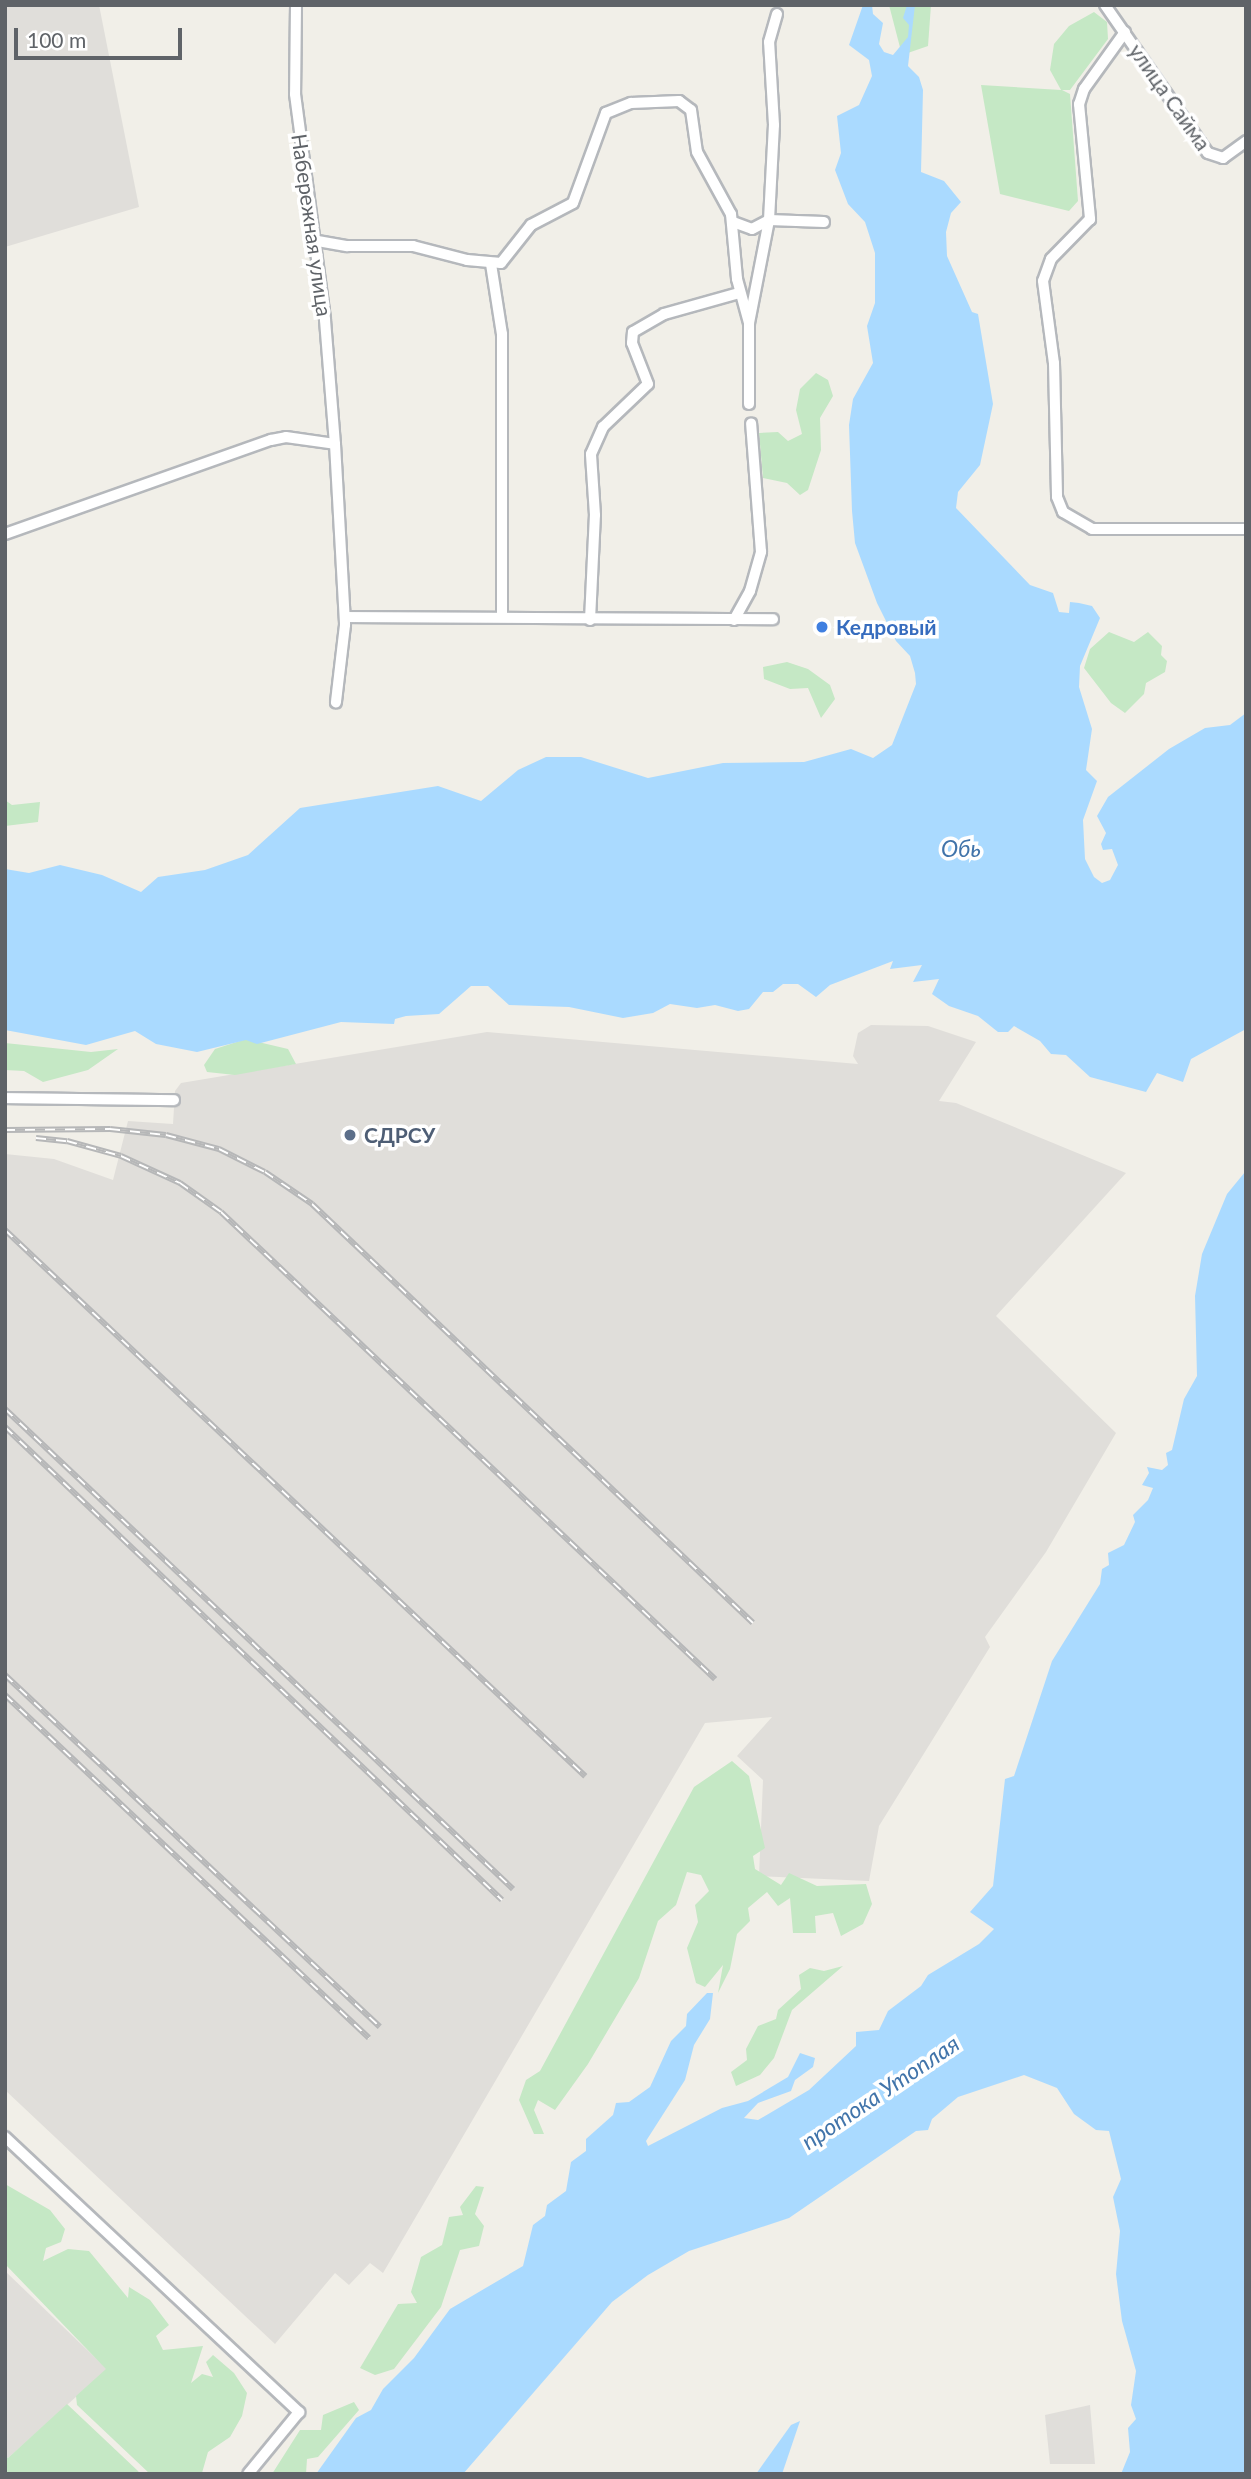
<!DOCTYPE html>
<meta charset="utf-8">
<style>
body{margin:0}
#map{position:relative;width:1251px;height:2479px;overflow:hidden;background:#f1efe8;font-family:Lato,sans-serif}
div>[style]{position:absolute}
.industrial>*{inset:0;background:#e0deda}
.green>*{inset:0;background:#c5e8c5}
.water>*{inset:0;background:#aadaff}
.roads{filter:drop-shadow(2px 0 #b5b8bc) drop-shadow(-2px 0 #b5b8bc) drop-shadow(0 2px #b5b8bc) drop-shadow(0 -2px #b5b8bc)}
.street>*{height:10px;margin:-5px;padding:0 5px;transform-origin:5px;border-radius:5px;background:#fff}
.rail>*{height:6px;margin-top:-3px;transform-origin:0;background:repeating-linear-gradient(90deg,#fff 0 10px,#b6b7b8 0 20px);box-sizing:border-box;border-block:2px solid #b6b7b8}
.dots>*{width:19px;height:19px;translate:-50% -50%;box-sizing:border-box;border:4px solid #fff;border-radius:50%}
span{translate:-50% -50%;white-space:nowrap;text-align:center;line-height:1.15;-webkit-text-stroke:7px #fff;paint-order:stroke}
.street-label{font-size:21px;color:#5f6368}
.shop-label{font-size:21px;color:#366cbe;font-weight:700}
.left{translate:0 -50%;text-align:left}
.service-label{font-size:21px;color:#4e5e75;font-weight:700}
.water-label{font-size:23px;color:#4174aa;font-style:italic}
.frame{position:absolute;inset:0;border:7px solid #5f6368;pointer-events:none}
.scale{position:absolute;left:14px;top:28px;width:168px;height:32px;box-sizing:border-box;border:4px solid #5f6368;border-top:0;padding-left:9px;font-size:21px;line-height:24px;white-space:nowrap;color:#5f6368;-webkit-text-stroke:5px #fff;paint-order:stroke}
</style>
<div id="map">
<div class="industrial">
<i style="clip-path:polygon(5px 5px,99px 5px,139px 207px,5px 247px)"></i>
<i style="clip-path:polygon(871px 1025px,928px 1026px,976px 1042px,939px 1101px,956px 1103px,1126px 1173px,996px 1316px,1116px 1433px,1046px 1552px,985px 1637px,990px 1647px,879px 1826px,869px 1881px,759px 1876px,763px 1780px,737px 1756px,772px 1717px,705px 1723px,383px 2273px,370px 2263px,349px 2285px,335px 2273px,275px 2344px,5px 2090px,5px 1154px,54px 1159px,113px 1180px,128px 1121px,173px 1124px,175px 1091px,181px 1083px,487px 1032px,858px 1064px,853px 1056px,858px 1033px)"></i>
<i style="clip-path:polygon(5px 2271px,107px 2369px,8px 2458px,5px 2455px)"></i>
<i style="clip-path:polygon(1090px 2405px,1095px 2464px,1050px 2464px,1045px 2415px)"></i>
</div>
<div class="green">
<i style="clip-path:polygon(889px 5px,931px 5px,928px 46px,902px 55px)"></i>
<i style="clip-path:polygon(1094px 12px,1107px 22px,1108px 39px,1070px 90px,1062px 90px,1070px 94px,1078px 201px,1069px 211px,1000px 194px,981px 85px,1061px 90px,1050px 70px,1054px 44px,1069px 26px)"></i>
<i style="clip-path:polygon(816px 373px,828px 380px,833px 396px,820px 418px,821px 450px,808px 490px,800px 495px,787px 483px,763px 478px,759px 433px,778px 432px,788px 441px,802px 434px,796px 410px,800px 389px)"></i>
<i style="clip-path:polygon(1109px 632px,1134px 642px,1148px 632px,1162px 646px,1161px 655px,1167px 661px,1165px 672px,1146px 683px,1144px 694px,1125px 713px,1111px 703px,1084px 668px,1090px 649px)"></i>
<i style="clip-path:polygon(787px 662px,808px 669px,830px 685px,835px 699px,821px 718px,808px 688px,790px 689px,764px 679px,763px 667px)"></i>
<i style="clip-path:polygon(5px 800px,12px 805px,40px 802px,38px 822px,5px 826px)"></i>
<i style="clip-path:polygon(246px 1039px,288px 1049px,296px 1064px,235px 1075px,207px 1072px,204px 1065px,215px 1049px)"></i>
<i style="clip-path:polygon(5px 1043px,91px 1052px,118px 1049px,88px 1070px,43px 1082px,24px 1071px,5px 1070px)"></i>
<i style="clip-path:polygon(732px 1761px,749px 1776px,765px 1848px,753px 1856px,755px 1869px,781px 1885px,789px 1873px,817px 1886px,866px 1884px,872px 1904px,863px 1924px,841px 1936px,833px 1913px,815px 1916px,816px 1933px,793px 1933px,790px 1898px,778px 1906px,767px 1892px,748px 1908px,750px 1921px,737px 1934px,730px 1969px,718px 1993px,723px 1965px,705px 1987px,696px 1983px,687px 1948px,698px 1922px,695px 1905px,709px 1891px,701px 1875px,687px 1872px,676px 1905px,658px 1921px,639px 1978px,588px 2064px,555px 2110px,538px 2100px,534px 2110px,544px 2134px,534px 2134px,519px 2100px,526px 2080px,540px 2071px,694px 1787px)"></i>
<i style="clip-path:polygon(843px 1966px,792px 2010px,774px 2058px,760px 2075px,736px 2086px,731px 2072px,747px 2060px,746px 2049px,758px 2026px,776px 2019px,778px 2010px,801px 1989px,799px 1975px,810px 1968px,824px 1971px)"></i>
<i style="clip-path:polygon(5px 2184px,50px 2210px,65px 2229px,61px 2242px,46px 2248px,43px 2261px,68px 2249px,89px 2251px,128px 2298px,129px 2287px,150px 2300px,169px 2325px,156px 2336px,163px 2350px,203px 2346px,191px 2383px,202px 2374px,213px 2377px,206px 2362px,213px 2355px,234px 2373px,247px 2393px,242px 2416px,230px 2437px,208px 2452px,202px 2473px,150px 2474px,77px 2405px,76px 2396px,106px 2369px,5px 2264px)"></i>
<i style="clip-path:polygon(476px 2186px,484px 2187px,475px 2214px,484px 2226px,479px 2246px,460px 2250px,441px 2307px,394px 2369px,375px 2375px,360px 2368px,398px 2304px,417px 2303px,411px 2292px,421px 2257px,442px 2245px,449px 2217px,463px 2215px,460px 2207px)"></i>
<i style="clip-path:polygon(354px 2402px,359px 2410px,318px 2457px,307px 2459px,306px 2474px,272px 2474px,300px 2430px,321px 2430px,323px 2415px)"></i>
<i style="clip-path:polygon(67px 2404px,138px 2471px,140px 2474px,5px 2474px,5px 2455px,8px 2458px)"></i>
</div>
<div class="water">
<i style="clip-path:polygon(863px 5px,872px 5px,873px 14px,883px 23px,879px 44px,884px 52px,893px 55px,908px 37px,909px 25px,903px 18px,907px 5px,915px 5px,908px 66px,919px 77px,923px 90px,921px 172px,944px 181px,961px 202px,951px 213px,946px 232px,947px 256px,972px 312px,978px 314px,993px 404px,980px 465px,958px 492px,956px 508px,1030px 585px,1053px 593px,1059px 612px,1069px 613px,1070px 602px,1079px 603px,1092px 606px,1100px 618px,1080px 666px,1079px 687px,1092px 729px,1086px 770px,1097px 781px,1083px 820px,1085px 859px,1094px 877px,1102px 883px,1110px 880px,1118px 865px,1112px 849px,1103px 850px,1101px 844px,1106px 833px,1097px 816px,1108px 797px,1169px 749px,1205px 728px,1230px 725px,1246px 713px,1246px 1029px,1191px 1059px,1183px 1082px,1157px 1073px,1146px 1092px,1090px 1077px,1066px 1055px,1051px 1054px,1040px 1041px,1014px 1026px,1008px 1032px,998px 1032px,978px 1016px,949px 1006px,932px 994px,939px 979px,913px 982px,922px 965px,890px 969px,893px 961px,830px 985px,816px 997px,798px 984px,783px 984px,773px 992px,763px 992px,749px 1009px,738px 1011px,715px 1005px,697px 1008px,670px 1004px,653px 1013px,623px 1018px,569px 1007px,509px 1005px,488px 986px,471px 986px,439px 1014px,406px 1016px,395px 1019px,394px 1024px,341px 1022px,257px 1044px,246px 1040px,197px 1052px,156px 1044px,135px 1031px,86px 1045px,5px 1030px,5px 869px,29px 873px,60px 865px,102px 875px,141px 892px,158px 877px,205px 870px,248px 855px,300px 808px,438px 786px,481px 801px,518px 770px,546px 757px,581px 757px,648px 778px,723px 763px,804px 762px,851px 749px,873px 758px,892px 745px,916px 684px,915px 673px,910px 656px,896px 641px,877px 603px,855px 543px,852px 511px,849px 425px,853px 399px,873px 363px,867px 326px,875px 303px,875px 253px,865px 222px,848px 204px,835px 170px,841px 153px,837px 116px,859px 105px,872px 76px,869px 60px,849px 45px)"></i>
<i style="clip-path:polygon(1246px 1157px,1246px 2474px,1121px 2474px,1130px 2452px,1128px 2428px,1136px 2419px,1131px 2405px,1136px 2371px,1122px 2321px,1116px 2274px,1120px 2231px,1113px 2197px,1121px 2179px,1109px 2131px,1096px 2130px,1074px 2114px,1057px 2088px,1024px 2075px,958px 2097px,932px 2119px,928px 2130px,916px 2131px,789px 2218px,689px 2251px,648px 2275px,612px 2302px,463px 2474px,316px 2474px,356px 2418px,371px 2410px,383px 2389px,414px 2358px,450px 2309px,523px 2266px,533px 2225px,545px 2216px,547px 2205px,566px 2191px,571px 2162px,586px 2151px,586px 2139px,613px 2115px,616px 2103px,629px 2102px,650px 2087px,671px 2041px,686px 2026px,687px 2014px,707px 1993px,713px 1993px,710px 2019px,694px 2045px,685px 2080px,646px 2141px,648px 2146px,722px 2108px,748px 2101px,788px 2077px,800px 2053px,815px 2058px,813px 2067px,795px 2080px,791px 2091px,758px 2103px,744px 2118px,758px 2120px,809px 2090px,856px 2046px,856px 2032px,879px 2030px,888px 2011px,921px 1986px,928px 1975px,979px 1944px,994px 1929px,970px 1912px,993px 1886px,1005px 1779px,1014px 1776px,1052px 1661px,1100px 1584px,1102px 1569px,1109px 1565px,1108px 1553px,1124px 1545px,1135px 1522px,1133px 1515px,1148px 1500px,1153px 1488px,1142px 1485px,1149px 1473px,1147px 1467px,1162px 1470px,1168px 1465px,1166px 1453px,1172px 1450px,1184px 1399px,1197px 1376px,1195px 1296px,1202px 1254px,1227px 1194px,1245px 1172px)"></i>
<i style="clip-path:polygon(800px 2421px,782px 2474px,756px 2474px,791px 2425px)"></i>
</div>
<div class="roads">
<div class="street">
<i style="left:296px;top:5px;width:89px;rotate:90.6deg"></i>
<i style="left:295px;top:94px;width:228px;rotate:82.4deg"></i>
<i style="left:325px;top:320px;width:124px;rotate:85.4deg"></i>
<i style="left:335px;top:444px;width:181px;rotate:86.8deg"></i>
<i style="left:345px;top:625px;width:78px;rotate:96.7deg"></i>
<i style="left:1105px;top:5px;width:180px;rotate:55.2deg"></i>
<i style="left:1208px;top:153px;width:16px;rotate:18deg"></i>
<i style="left:1223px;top:158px;width:29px;rotate:-36deg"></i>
<i style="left:1125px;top:32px;width:70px;rotate:125.7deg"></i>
<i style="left:1084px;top:89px;width:16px;rotate:108deg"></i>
<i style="left:1079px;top:104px;width:116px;rotate:84.5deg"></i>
<i style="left:1090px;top:219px;width:56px;rotate:134.3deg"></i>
<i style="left:1051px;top:259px;width:23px;rotate:110deg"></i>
<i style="left:1043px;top:281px;width:83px;rotate:82.4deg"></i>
<i style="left:1054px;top:363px;width:134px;rotate:88.7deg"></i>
<i style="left:1057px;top:497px;width:16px;rotate:68deg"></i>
<i style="left:1063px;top:512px;width:34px;rotate:30deg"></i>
<i style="left:1092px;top:529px;width:154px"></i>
<i style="left:733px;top:222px;width:20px;rotate:20deg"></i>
<i style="left:752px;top:229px;width:19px;rotate:-28deg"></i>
<i style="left:769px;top:220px;width:55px;rotate:2.1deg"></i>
<i style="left:312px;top:240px;width:36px;rotate:10deg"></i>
<i style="left:347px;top:246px;width:66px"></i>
<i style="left:413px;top:246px;width:56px;rotate:14.5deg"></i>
<i style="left:467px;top:260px;width:34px;rotate:5deg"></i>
<i style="left:501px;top:263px;width:48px;rotate:-51.7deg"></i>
<i style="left:531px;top:225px;width:47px;rotate:-27.6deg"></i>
<i style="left:573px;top:203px;width:96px;rotate:-69.9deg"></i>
<i style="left:606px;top:113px;width:27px;rotate:-22deg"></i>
<i style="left:631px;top:103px;width:48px;rotate:-2.4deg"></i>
<i style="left:679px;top:101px;width:15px;rotate:37deg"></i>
<i style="left:691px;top:110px;width:42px;rotate:81.9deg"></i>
<i style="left:697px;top:152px;width:71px;rotate:61.3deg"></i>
<i style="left:731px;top:214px;width:65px;rotate:84.7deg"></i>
<i style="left:737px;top:279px;width:46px;rotate:74.7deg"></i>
<i style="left:491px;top:264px;width:71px;rotate:81.1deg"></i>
<i style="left:502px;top:334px;width:283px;rotate:90deg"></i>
<i style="left:749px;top:404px;width:81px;rotate:-90deg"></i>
<i style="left:749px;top:323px;width:105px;rotate:-79deg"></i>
<i style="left:769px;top:220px;width:95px;rotate:-87deg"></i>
<i style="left:774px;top:125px;width:83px;rotate:-93.4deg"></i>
<i style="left:769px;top:42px;width:29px;rotate:-74deg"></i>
<i style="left:5px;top:534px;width:282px;rotate:-19.5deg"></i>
<i style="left:271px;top:440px;width:15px;rotate:-11deg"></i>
<i style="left:286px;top:437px;width:49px;rotate:8.1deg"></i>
<i style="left:345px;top:617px;width:428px;rotate:0.3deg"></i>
<i style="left:590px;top:620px;width:105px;rotate:-87.3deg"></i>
<i style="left:595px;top:515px;width:61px;rotate:-93.8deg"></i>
<i style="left:591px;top:454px;width:30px;rotate:-66deg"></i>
<i style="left:603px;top:427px;width:62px;rotate:-43.7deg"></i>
<i style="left:648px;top:384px;width:44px;rotate:-111.3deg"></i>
<i style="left:632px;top:343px;width:11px;rotate:-85deg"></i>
<i style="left:633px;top:332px;width:36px;rotate:-30deg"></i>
<i style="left:664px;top:314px;width:78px;rotate:-15.6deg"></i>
<i style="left:734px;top:620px;width:33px;rotate:-61deg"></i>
<i style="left:750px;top:591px;width:41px;rotate:-74.2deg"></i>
<i style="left:761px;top:552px;width:129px;rotate:-94.4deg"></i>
<i style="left:5px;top:1098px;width:169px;rotate:0.7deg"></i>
<i style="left:5px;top:2137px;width:403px;rotate:43.1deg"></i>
<i style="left:299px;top:2412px;width:80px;rotate:129.4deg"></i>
</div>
</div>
<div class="rail">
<i style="left:5px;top:1130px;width:105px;rotate:-0.5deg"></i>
<i style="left:110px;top:1129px;width:56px;rotate:6.1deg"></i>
<i style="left:166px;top:1135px;width:55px;rotate:14.8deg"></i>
<i style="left:219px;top:1149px;width:51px;rotate:26.6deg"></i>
<i style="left:265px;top:1172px;width:57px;rotate:34.2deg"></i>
<i style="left:312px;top:1204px;width:608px;rotate:43.53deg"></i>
<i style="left:36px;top:1138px;width:31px;rotate:6deg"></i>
<i style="left:67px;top:1141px;width:56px;rotate:15.5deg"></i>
<i style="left:121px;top:1156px;width:65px;rotate:24.6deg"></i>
<i style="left:180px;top:1183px;width:50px;rotate:35.3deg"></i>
<i style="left:221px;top:1212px;width:680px;rotate:43.39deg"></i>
<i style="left:5px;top:1230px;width:797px;rotate:43.27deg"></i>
<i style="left:5px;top:1409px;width:699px;rotate:43.38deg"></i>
<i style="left:5px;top:1427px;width:686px;rotate:43.58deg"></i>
<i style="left:5px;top:1675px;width:514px;rotate:43.19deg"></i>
<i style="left:5px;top:1695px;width:500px;rotate:43.3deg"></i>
</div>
<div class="dots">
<i style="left:822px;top:627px;background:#3f7fe0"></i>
<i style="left:350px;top:1135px;background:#5c6f8a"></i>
</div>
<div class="street-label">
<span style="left:1170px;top:97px;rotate:55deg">улица Сайма</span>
<span style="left:312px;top:225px;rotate:82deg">Набережная улица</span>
</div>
<div class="shop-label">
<span class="left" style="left:836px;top:627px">Кедровый</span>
</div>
<div class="service-label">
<span class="left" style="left:364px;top:1135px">СДРСУ</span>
</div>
<div class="water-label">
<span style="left:961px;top:848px">Обь</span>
<span style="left:880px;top:2092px;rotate:-34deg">протока Утоплая</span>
</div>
<div class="frame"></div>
<div class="scale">100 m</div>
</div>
